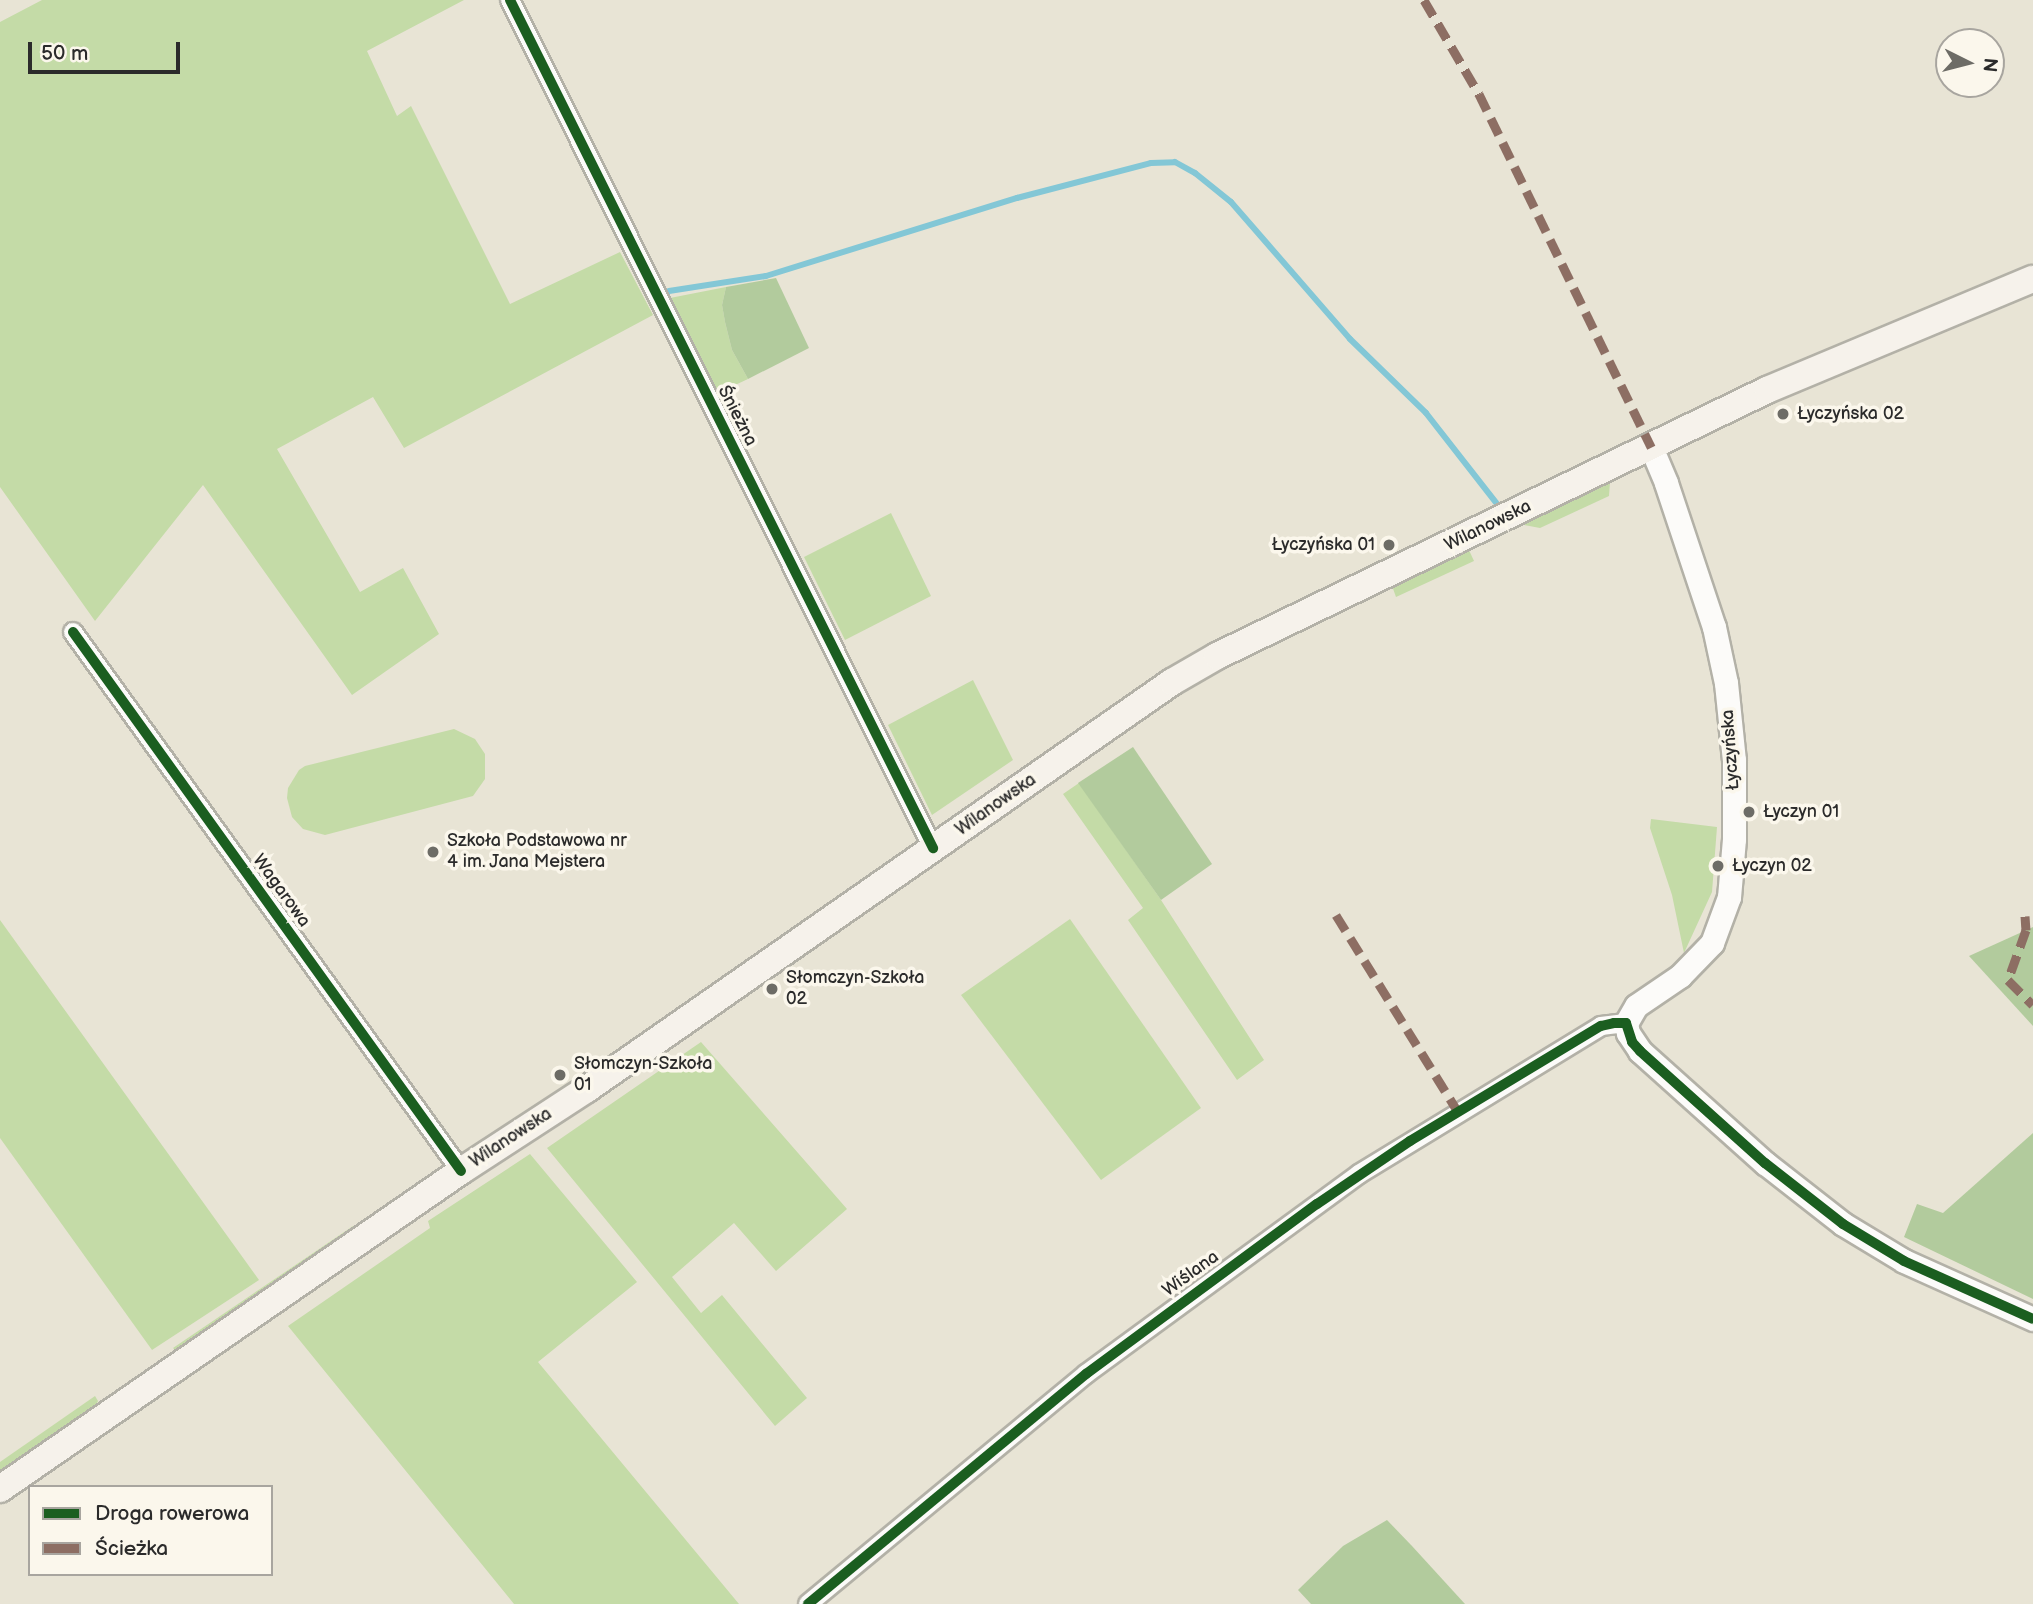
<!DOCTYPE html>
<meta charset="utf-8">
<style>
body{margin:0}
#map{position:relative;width:2033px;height:1604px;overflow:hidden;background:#e8e4d5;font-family:"Balsamiq Sans",sans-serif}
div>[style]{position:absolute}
.green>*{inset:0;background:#c4dba7}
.forest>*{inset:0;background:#b2cb9d}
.stream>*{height:6px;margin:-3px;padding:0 3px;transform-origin:3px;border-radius:3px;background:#83c7d6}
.roads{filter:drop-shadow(2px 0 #b3b1a7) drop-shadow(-2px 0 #b3b1a7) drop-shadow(0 2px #b3b1a7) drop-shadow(0 -2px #b3b1a7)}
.minor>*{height:18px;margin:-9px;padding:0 9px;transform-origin:9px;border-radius:9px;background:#fcfbf9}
.tertiary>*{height:23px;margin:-11.5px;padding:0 11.5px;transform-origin:11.5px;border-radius:11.5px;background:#fcfbf9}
.secondary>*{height:26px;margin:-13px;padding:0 13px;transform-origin:13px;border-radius:13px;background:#f6f2eb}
.quiet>*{height:9px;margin-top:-4.5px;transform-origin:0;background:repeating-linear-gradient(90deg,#8d6e63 0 18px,transparent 0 27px)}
.cycleway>*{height:10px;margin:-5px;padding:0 5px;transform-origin:5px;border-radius:5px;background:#1b5e20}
.dots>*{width:19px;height:19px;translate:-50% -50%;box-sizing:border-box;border:4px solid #fbf7ec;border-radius:50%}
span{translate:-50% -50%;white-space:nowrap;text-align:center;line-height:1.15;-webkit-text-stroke:7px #fbf7ec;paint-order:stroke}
.poi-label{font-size:18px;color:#2b2b2b}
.left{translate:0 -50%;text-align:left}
.right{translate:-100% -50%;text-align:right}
.street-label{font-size:18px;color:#2b2b2b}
.legend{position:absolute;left:28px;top:1485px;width:245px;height:91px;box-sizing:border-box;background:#fbf7ec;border:2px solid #a8a59f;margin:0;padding:9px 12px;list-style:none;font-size:21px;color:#2b2b2b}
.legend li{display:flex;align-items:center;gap:14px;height:35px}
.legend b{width:35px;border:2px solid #a8a59f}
.north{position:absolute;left:1935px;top:28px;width:70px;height:70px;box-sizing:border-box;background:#fbf7ec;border:2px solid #a8a59f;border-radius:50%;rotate:96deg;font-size:19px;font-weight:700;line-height:28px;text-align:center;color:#2b2b2b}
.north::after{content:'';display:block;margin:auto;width:24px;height:32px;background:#6d6c66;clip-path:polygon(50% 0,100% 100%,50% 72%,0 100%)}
.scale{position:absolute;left:28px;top:42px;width:152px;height:32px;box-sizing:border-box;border:4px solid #2b2b2b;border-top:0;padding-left:9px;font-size:21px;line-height:24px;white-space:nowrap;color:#2b2b2b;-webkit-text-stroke:5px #fbf7ec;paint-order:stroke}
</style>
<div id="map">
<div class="green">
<i style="clip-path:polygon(42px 0,464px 0,367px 51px,397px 116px,411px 106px,510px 304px,620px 252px,653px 315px,404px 448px,373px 397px,277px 449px,360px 592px,403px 568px,439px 634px,352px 695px,203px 485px,95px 621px,0 487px,0 22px)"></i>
<i style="clip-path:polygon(726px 287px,722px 305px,725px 322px,732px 350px,748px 379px,718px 393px,670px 298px)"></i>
<i style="clip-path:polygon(1610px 482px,1609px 496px,1540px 528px,1519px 524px)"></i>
<i style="clip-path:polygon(891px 513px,931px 596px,845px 640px,804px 557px)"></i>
<i style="clip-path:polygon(1468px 548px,1474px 561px,1396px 597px,1391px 583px)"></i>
<i style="clip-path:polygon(973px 680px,1013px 760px,932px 815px,888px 725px)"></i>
<i style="clip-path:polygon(454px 729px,475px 739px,485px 754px,485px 779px,473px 796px,325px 835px,303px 829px,292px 817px,287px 798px,288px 788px,299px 770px,305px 766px)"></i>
<i style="clip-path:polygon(1079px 783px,1161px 900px,1264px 1060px,1237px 1080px,1128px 920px,1143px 908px,1063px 794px)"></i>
<i style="clip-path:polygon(1651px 819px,1717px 827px,1712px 892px,1684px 953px,1672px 895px,1650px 828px)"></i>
<i style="clip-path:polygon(1070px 919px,1201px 1108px,1101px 1180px,961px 995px)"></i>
<i style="clip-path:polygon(0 920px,259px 1280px,152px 1350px,0 1138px)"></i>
<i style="clip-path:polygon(701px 1042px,847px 1209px,776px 1271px,734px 1223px,672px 1277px,701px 1313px,722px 1295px,807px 1398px,775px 1426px,547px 1148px)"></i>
<i style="clip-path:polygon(530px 1154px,637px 1282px,538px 1362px,739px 1604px,514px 1604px,288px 1326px,430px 1228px,428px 1221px)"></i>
<i style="clip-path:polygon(353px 1226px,354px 1234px,177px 1352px,173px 1348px)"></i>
<i style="clip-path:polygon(95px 1396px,98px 1401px,93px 1412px,0 1476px,0 1462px)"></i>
</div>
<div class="forest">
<i style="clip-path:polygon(776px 278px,809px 348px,748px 379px,732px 350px,725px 322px,722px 305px,726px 287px)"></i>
<i style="clip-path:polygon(1133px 747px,1212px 864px,1161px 900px,1078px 783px)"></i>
<i style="clip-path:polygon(2033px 927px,2033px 1026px,1969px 956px)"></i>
<i style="clip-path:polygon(2033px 1133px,2033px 1299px,1904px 1237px,1917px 1204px,1943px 1213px)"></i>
<i style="clip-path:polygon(1387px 1520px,1412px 1546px,1465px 1604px,1311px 1604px,1298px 1590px,1343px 1546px)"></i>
</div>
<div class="stream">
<i style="left:669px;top:291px;width:98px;rotate:-8.8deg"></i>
<i style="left:766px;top:276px;width:263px;rotate:-17.3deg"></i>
<i style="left:1017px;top:198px;width:138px;rotate:-14.6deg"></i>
<i style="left:1151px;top:163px;width:24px;rotate:-2deg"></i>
<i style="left:1175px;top:162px;width:23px;rotate:29deg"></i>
<i style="left:1195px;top:173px;width:46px;rotate:38.9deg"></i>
<i style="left:1231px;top:202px;width:181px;rotate:49deg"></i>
<i style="left:1350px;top:339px;width:106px;rotate:44.2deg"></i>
<i style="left:1426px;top:413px;width:115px;rotate:52deg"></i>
</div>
<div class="roads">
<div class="minor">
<i style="left:510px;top:0;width:948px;rotate:63.49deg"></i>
<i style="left:73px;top:632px;width:664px;rotate:54.25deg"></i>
<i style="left:808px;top:1604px;width:361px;rotate:-39.6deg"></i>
<i style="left:1086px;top:1374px;width:338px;rotate:-36.2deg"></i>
<i style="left:1359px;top:1174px;width:284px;rotate:-31.4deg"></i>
<i style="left:1601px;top:1026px;width:25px;rotate:-7deg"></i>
</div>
<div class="tertiary">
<i style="left:1651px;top:447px;width:39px;rotate:67deg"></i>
<i style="left:1666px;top:483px;width:152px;rotate:71.6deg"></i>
<i style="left:1714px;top:627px;width:57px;rotate:77.9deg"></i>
<i style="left:1726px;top:683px;width:77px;rotate:84.1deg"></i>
<i style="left:1734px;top:760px;width:79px;rotate:90deg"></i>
<i style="left:1734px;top:839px;width:58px;rotate:94.9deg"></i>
<i style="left:1729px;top:897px;width:49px;rotate:110.3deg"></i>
<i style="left:1712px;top:943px;width:46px;rotate:134.1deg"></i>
<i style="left:1680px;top:976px;width:53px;rotate:145.7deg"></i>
<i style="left:1636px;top:1006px;width:20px;rotate:120deg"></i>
<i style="left:1626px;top:1023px;width:10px;rotate:79deg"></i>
<i style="left:1628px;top:1033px;width:22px;rotate:56deg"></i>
<i style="left:1640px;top:1051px;width:168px;rotate:41.9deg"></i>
<i style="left:1765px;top:1163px;width:99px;rotate:38deg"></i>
<i style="left:1843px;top:1224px;width:71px;rotate:31.2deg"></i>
<i style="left:1904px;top:1261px;width:141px;rotate:24.2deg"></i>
</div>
<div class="secondary">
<i style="left:0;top:1489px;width:560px;rotate:-34.6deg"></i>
<i style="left:461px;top:1171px;width:150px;rotate:-33.1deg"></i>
<i style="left:587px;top:1089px;width:713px;rotate:-34.83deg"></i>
<i style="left:1172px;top:682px;width:52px;rotate:-30deg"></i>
<i style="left:1217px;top:656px;width:611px;rotate:-25.81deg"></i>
<i style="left:1767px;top:390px;width:288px;rotate:-22.7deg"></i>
</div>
</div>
<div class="quiet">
<i style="left:1424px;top:0;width:109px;rotate:59.7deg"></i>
<i style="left:1479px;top:94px;width:393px;rotate:64deg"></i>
<i style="left:1336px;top:915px;width:232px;rotate:58.2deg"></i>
<i style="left:2025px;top:916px;width:14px;rotate:86deg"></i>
<i style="left:2026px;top:930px;width:53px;rotate:109.8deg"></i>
<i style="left:2008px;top:980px;width:35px;rotate:45deg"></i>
</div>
<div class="cycleway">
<i style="left:510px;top:0;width:948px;rotate:63.49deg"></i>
<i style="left:73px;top:632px;width:664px;rotate:54.25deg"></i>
<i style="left:808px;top:1604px;width:361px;rotate:-39.6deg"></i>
<i style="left:1086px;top:1374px;width:287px;rotate:-36.4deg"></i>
<i style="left:1317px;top:1204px;width:112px;rotate:-34.1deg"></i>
<i style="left:1410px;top:1141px;width:223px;rotate:-31.1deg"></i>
<i style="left:1601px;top:1026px;width:13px;rotate:-13deg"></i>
<i style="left:1614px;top:1023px;width:12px"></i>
<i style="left:1626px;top:1023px;width:20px;rotate:72deg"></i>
<i style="left:1632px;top:1042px;width:12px;rotate:48deg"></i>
<i style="left:1640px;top:1051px;width:168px;rotate:41.9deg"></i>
<i style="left:1765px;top:1163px;width:99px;rotate:38deg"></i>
<i style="left:1843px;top:1224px;width:71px;rotate:31.2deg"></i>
<i style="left:1904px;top:1261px;width:141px;rotate:24.2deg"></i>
</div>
<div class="dots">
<i style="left:1783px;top:414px;background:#6d6c66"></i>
<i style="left:1389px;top:545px;background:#6d6c66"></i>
<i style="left:1749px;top:812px;background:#6d6c66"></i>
<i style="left:433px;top:852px;background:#6d6c66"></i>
<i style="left:1718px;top:866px;background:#6d6c66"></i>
<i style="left:772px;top:989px;background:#6d6c66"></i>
<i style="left:560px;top:1075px;background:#6d6c66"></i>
</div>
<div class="poi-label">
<span class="left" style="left:1797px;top:414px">Łyczyńska 02</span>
<span class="right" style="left:1375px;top:545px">Łyczyńska 01</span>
<span class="left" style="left:1763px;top:812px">Łyczyn 01</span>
<span class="left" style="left:447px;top:852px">Szkoła Podstawowa nr<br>4 im. Jana Mejstera</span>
<span class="left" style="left:1732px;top:866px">Łyczyn 02</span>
<span class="left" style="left:786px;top:989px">Słomczyn-Szkoła<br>02</span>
<span class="left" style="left:574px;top:1075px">Słomczyn-Szkoła<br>01</span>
</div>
<div class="street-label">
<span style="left:737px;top:416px;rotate:63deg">Śnieżna</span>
<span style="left:1488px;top:526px;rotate:-26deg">Wilanowska</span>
<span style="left:1731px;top:750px;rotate:-94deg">Łyczyńska</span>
<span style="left:996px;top:805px;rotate:-35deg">Wilanowska</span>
<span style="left:281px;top:891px;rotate:54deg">Wagarowa</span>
<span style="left:511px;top:1138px;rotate:-33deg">Wilanowska</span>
<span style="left:1191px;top:1274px;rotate:-36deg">Wiślana</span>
</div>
<ul class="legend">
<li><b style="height:9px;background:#1b5e20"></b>Droga rowerowa</li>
<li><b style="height:9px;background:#8d6e63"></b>Ścieżka</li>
</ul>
<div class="north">N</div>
<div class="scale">50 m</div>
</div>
